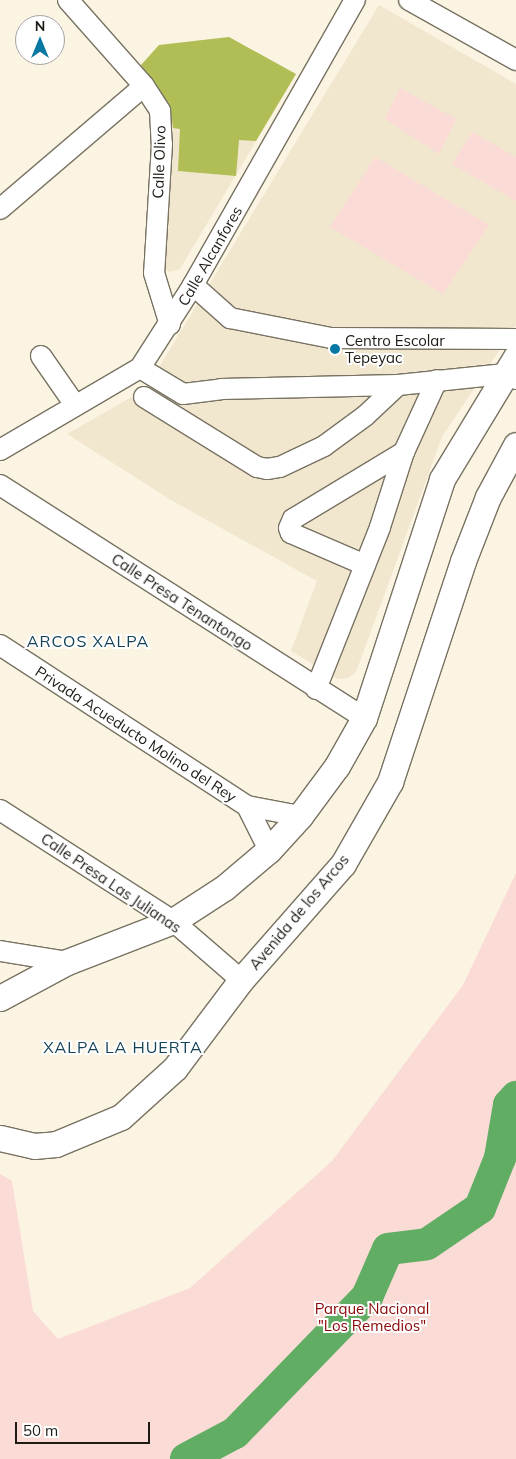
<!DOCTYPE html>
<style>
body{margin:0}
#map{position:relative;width:516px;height:1459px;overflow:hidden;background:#fbf4e2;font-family:Mulish,sans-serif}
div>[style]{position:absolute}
.built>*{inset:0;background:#f1e6ce}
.green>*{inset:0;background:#fbdbd6}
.river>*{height:32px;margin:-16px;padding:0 16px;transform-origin:16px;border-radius:16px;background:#61ad64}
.building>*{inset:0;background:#b1be56}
.roads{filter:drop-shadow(1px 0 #787262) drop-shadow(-1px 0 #787262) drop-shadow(0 1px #787262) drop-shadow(0 -1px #787262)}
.minor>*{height:20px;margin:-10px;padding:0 10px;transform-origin:10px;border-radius:10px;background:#fff}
.major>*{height:25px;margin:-12.5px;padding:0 12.5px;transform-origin:12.5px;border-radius:12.5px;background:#fff}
.dots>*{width:14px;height:14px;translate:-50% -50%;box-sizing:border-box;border:2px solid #fff;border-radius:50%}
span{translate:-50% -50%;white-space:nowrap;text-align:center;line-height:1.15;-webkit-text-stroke:4px #fff;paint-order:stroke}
.street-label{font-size:15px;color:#1e1b15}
.poi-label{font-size:15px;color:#1e1b15}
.left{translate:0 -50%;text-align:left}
.park-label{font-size:15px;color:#8a0707}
.neighbourhood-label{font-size:16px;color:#144256;letter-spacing:1px}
.north{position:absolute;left:15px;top:15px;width:50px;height:50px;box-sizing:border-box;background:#fff;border:1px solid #a5a4a1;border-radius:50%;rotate:0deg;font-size:14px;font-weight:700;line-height:20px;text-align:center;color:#1e1b15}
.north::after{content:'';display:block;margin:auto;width:18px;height:22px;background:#0879a2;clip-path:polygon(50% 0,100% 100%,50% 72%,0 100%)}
.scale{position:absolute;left:15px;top:1422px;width:135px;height:22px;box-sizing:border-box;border:2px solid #1e1b15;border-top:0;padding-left:6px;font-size:15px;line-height:18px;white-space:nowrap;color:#1e1b15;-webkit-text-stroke:4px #fff;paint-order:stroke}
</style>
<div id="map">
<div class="built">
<i style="clip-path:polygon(379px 5px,516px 84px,516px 325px,442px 437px,356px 672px,348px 678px,338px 679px,291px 651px,317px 581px,171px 500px,67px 434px,137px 394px,165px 395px,170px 391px,155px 374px)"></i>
<i style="clip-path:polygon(229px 37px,296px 74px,180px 269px,169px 272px,164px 267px,169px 170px,140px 67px,159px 45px)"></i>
</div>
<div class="green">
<i style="clip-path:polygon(400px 88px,456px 119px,439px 154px,385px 119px)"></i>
<i style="clip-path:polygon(472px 132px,516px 157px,516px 201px,452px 164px)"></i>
<i style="clip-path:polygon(375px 157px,489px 225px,443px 294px,330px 227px)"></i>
<i style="clip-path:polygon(516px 873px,516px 1459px,0 1459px,0 1174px,12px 1181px,33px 1311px,58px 1339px,190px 1288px,332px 1161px,463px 985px)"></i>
</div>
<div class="river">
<i style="left:186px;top:1459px;width:55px;rotate:-28deg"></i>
<i style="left:235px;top:1433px;width:190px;rotate:-45.9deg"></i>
<i style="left:367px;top:1297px;width:52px;rotate:-66.4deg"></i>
<i style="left:388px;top:1249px;width:39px;rotate:-7deg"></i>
<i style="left:427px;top:1244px;width:64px;rotate:-34.2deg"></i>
<i style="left:480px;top:1208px;width:54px;rotate:-68.2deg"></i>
<i style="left:500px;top:1158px;width:54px;rotate:-80.4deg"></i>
<i style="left:509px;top:1105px;width:11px;rotate:-49deg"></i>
</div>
<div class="building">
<i style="clip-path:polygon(229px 37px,296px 74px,256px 141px,239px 140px,236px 176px,178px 171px,180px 129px,173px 128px,170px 105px,141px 65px,159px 45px)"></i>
</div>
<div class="roads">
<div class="minor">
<i style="left:68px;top:0;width:115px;rotate:48.5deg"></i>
<i style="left:144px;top:86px;width:30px;rotate:57deg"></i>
<i style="left:160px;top:111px;width:33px;rotate:87deg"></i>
<i style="left:162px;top:144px;width:129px;rotate:93.5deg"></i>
<i style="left:154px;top:273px;width:54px;rotate:72.9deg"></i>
<i style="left:409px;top:0;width:123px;rotate:29.3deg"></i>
<i style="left:0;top:209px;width:189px;rotate:-40.5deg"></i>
<i style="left:193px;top:285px;width:50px;rotate:41.7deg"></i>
<i style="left:230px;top:318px;width:103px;rotate:11.2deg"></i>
<i style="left:331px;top:338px;width:185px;rotate:0.3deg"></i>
<i style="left:41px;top:356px;width:60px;rotate:55.2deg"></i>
<i style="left:140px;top:368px;width:50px;rotate:31.2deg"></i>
<i style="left:183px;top:394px;width:38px;rotate:-7deg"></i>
<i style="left:221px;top:389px;width:177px;rotate:-1.3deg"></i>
<i style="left:398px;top:385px;width:108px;rotate:-5.9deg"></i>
<i style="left:505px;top:374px;width:12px;rotate:24deg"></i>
<i style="left:144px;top:397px;width:133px;rotate:31.8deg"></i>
<i style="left:257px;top:467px;width:10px;rotate:11deg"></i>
<i style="left:267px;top:469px;width:13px;rotate:-9deg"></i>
<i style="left:280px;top:467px;width:49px;rotate:-25.5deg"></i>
<i style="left:324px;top:446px;width:51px;rotate:-36.2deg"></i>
<i style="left:365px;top:416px;width:45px;rotate:-43.2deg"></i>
<i style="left:0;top:450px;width:162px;rotate:-30.4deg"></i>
<i style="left:140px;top:368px;width:98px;rotate:-57.4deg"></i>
<i style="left:193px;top:285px;width:328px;rotate:-60.4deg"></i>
<i style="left:0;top:485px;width:432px;rotate:32.6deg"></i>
<i style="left:365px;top:565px;width:81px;rotate:-156.6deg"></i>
<i style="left:291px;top:533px;width:5px;rotate:-112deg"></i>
<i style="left:289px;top:528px;width:10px;rotate:-66deg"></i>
<i style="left:293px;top:519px;width:130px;rotate:-31.1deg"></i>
<i style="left:0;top:645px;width:295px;rotate:33.1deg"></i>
<i style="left:247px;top:806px;width:54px;rotate:10.7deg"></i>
<i style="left:316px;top:689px;width:174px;rotate:-68.4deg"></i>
<i style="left:380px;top:527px;width:79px;rotate:-72.3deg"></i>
<i style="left:404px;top:452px;width:79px;rotate:-65.4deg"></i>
<i style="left:247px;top:806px;width:49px;rotate:63.4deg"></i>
<i style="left:0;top:810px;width:206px;rotate:32.7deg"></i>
<i style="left:173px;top:921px;width:90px;rotate:40.9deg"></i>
<i style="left:0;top:951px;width:68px;rotate:9.3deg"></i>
</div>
<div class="major">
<i style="left:0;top:998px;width:76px;rotate:-28.2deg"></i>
<i style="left:67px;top:962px;width:114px;rotate:-21.1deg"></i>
<i style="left:173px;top:921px;width:61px;rotate:-32.9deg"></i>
<i style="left:224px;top:888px;width:59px;rotate:-40.2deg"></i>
<i style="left:269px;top:850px;width:46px;rotate:-47.6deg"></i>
<i style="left:300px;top:816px;width:62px;rotate:-53.5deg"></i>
<i style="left:337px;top:766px;width:55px;rotate:-60.6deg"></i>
<i style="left:364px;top:718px;width:251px;rotate:-71.9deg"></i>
<i style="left:442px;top:479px;width:143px;rotate:-58.8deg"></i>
<i style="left:0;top:1138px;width:35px;rotate:13deg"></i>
<i style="left:34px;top:1146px;width:22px;rotate:-5deg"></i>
<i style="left:56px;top:1144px;width:70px;rotate:-22.6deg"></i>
<i style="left:121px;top:1117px;width:73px;rotate:-42.2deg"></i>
<i style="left:175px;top:1068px;width:110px;rotate:-53.1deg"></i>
<i style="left:241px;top:980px;width:154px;rotate:-48.7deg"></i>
<i style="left:343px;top:864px;width:95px;rotate:-60.2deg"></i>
<i style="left:390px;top:782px;width:233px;rotate:-71.7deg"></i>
<i style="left:463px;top:561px;width:69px;rotate:-68.7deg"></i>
<i style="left:488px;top:497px;width:59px;rotate:-61.7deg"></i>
</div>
</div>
<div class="dots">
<i style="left:335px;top:349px;background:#0879a2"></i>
</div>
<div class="street-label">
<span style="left:159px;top:162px;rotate:-88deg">Calle Olivo</span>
<span style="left:210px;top:256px;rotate:-60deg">Calle Alcanfores</span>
<span style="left:182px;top:602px;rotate:33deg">Calle Presa Tenantongo</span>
<span style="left:136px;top:734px;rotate:33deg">Privada Acueducto Molino del Rey</span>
<span style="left:111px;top:883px;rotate:34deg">Calle Presa Las Julianas</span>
<span style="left:299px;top:912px;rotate:-50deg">Avenida de los Arcos</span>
</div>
<div class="poi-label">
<span class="left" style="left:345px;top:349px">Centro Escolar<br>Tepeyac</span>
</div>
<div class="park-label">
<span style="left:372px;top:1317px">Parque Nacional<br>"Los Remedios"</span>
</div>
<div class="neighbourhood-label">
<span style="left:88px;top:641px">ARCOS XALPA</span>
<span style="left:123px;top:1047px">XALPA LA HUERTA</span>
</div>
<div class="north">N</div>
<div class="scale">50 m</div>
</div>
